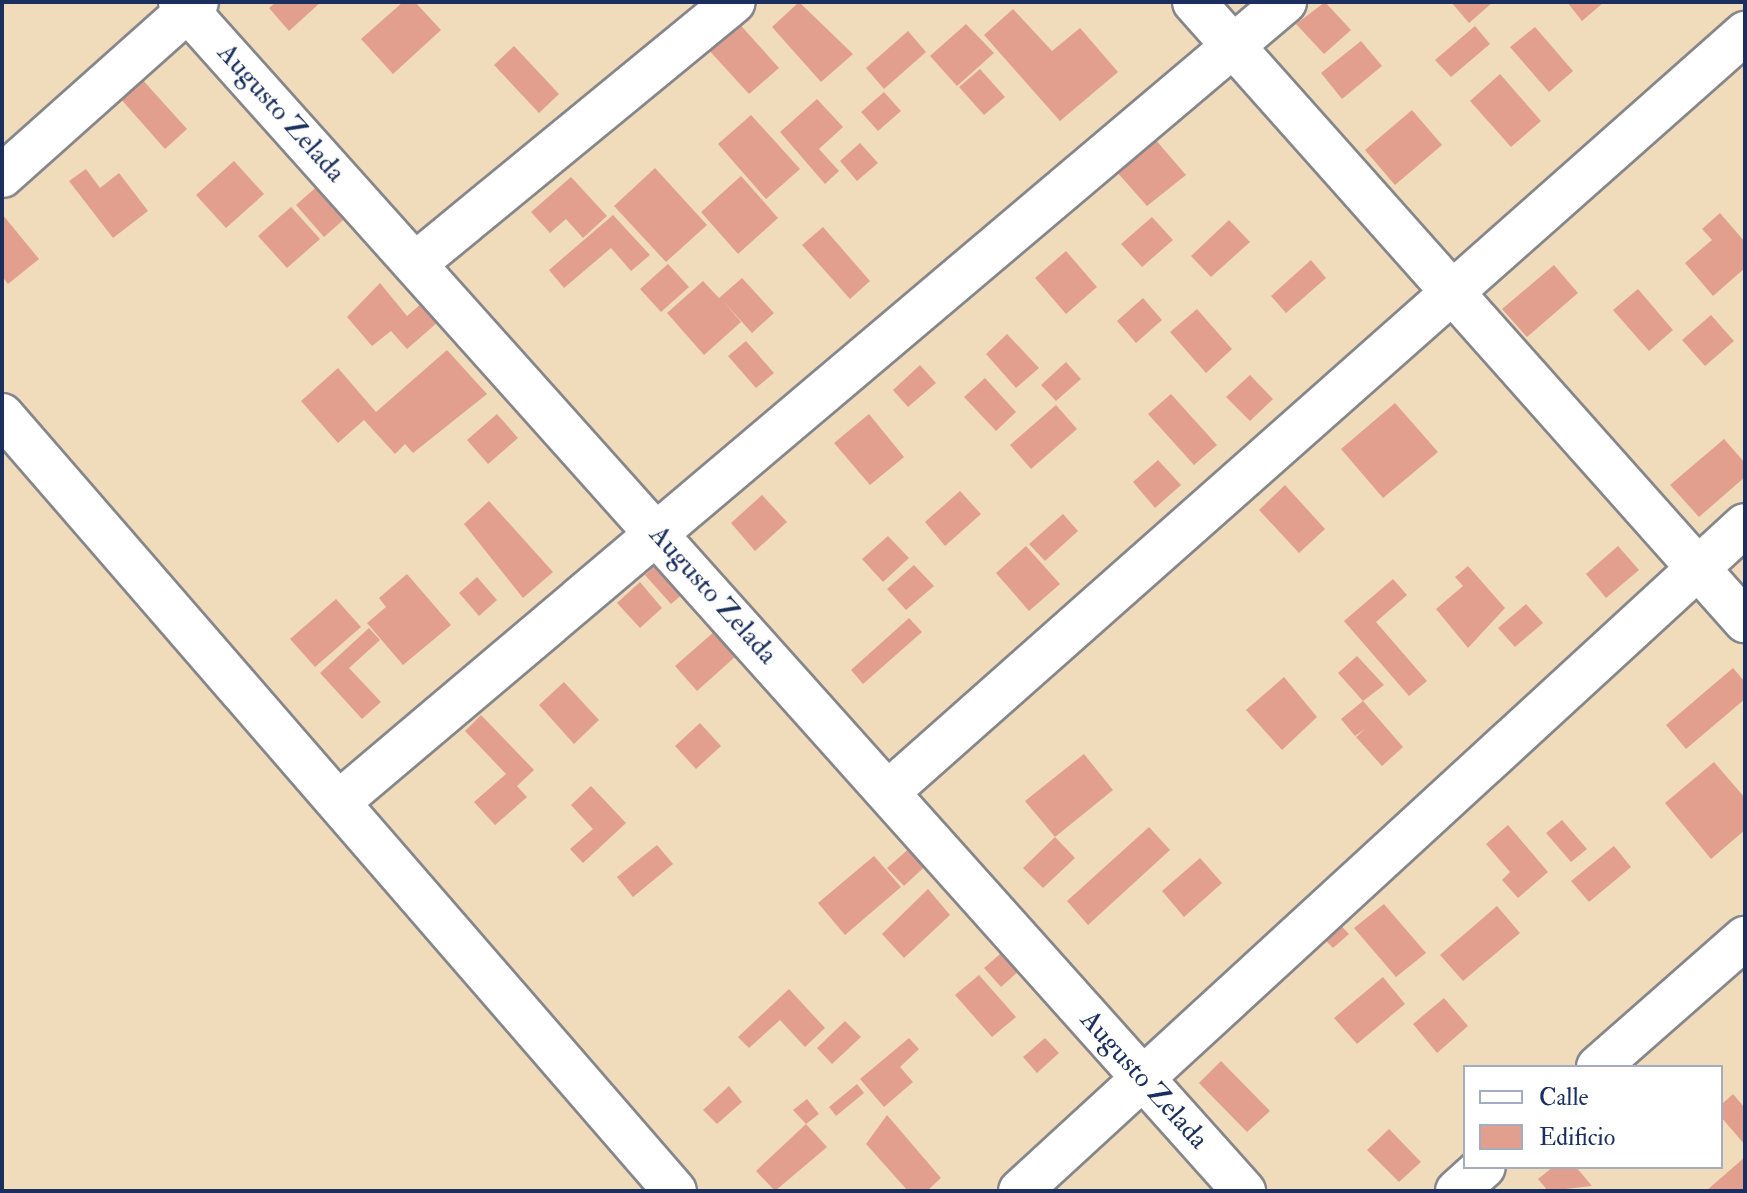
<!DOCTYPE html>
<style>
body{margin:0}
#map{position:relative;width:1747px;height:1193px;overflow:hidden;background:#f0dcbb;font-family:"IM FELL Double Pica",serif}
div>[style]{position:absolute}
.building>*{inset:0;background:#e29f8e}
.roads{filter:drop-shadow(2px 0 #86868c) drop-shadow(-2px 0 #86868c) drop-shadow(0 2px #86868c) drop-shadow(0 -2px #86868c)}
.minor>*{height:42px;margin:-21px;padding:0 21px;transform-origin:21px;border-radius:21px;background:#fff}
span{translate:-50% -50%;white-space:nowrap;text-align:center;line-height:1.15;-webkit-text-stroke:6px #fff;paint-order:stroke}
.street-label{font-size:28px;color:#1b2f5e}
.frame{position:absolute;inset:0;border:4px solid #1b2f5e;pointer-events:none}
.legend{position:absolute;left:1463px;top:1065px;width:260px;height:104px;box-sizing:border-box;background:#fff;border:2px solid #a4acbf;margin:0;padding:10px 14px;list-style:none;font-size:24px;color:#1b2f5e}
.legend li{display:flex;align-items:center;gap:16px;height:40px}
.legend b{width:40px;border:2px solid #a4acbf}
</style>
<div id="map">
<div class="building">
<i style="clip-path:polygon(276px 2px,321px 2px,289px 31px,269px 8px)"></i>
<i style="clip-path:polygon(403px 2px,415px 2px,441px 30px,393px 74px,361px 39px)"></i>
<i style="clip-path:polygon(799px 2px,853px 54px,821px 82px,772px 27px)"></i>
<i style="clip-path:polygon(1325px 2px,1351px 30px,1324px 54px,1296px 24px)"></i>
<i style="clip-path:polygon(1451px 2px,1493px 2px,1469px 23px)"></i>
<i style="clip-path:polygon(1567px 2px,1604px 2px,1582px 21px)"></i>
<i style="clip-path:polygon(1013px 9px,1052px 51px,1080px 28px,1118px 72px,1060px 121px,984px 35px)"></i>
<i style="clip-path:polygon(736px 20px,779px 68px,749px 94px,706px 47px)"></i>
<i style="clip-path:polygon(966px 24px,994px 53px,957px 86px,930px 56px)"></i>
<i style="clip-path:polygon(1475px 26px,1490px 44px,1451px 77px,1435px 60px)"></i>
<i style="clip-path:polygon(1535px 27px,1573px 71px,1549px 92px,1510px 47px)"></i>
<i style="clip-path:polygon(908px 31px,926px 52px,884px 89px,866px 68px)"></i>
<i style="clip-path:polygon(1361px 41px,1382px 66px,1342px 99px,1321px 73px)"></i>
<i style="clip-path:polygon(514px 46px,559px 94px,539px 113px,494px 65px)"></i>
<i style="clip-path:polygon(980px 69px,1005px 97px,984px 115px,959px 87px)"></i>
<i style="clip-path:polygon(1500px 74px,1541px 121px,1511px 147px,1470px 101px)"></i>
<i style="clip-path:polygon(140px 77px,187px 129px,165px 149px,119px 97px)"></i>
<i style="clip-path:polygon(884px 92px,901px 111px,878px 131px,861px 112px)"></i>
<i style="clip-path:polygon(817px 99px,843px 127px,819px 149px,839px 171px,825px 184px,780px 132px)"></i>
<i style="clip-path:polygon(1412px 110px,1442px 145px,1395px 185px,1365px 150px)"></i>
<i style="clip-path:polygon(751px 115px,800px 169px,766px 199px,718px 144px)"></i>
<i style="clip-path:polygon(1154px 138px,1186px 175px,1147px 206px,1116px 171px)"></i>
<i style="clip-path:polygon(860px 143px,878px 163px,857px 181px,840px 161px)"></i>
<i style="clip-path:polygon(234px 161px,264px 194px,226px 228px,196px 195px)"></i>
<i style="clip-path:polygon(655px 168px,707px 225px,666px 262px,614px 206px)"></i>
<i style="clip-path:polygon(86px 169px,100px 188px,119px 173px,148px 211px,113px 238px,69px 181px)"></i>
<i style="clip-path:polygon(331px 174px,359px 206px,324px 237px,296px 205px)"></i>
<i style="clip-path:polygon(741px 176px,778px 218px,738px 254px,701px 212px)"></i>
<i style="clip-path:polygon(571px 177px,607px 216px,583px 238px,566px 219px,550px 233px,531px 212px)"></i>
<i style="clip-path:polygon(291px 207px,320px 239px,287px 268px,258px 236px)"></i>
<i style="clip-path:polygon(1720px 213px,1745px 242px,1745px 268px,1713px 296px,1685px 263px,1712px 240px,1702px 229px)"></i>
<i style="clip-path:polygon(2px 214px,39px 259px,8px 284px,2px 276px)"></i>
<i style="clip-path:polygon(613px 215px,650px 255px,631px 271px,611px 248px,564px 288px,549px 270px)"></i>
<i style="clip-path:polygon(1152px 217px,1173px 240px,1142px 267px,1121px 244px)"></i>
<i style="clip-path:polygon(1229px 220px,1250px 242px,1211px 277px,1191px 256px)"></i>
<i style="clip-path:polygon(823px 227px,870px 281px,850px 299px,802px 245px)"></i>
<i style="clip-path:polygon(1066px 251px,1097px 287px,1066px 314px,1035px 278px)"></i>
<i style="clip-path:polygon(1311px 260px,1326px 278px,1286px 313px,1271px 296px)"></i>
<i style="clip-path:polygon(668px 264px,689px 287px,661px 312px,640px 289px)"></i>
<i style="clip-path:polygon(1554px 265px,1578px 293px,1527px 337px,1502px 309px)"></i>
<i style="clip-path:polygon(742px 278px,774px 313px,752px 333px,723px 301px,741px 322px,704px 355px,667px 313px,703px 281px,719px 298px)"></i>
<i style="clip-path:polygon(380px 283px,407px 316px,437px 290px,454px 308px,407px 349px,391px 331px,372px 346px,347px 317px)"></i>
<i style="clip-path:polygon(1638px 289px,1673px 330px,1649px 351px,1613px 310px)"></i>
<i style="clip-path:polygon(1143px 298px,1162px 320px,1136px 343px,1117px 321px)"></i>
<i style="clip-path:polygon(1197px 309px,1232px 349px,1206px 373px,1170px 332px)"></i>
<i style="clip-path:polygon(1711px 315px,1734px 341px,1705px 366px,1682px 340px)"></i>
<i style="clip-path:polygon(1007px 334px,1039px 368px,1016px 388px,986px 354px)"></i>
<i style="clip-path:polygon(746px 341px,774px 373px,756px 388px,728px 356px)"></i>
<i style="clip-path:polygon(447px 350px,487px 394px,413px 453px,405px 444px,395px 454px,364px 420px,338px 443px,301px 401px,338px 368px,376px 412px)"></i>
<i style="clip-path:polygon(1066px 362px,1081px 379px,1056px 401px,1041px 385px)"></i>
<i style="clip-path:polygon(920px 365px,936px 383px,908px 407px,893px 390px)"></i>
<i style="clip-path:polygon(1250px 375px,1273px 399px,1250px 421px,1226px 397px)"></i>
<i style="clip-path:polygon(985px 378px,1016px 412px,996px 431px,964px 397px)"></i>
<i style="clip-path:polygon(1171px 394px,1217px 445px,1194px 465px,1148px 414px)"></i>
<i style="clip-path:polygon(1395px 403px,1438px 452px,1383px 498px,1341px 449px)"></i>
<i style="clip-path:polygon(1056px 405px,1077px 429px,1031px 469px,1010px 445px)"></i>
<i style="clip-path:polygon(497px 414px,518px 438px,488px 464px,467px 440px)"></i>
<i style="clip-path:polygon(869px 414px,904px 457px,870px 485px,834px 443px)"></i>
<i style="clip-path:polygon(1724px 439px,1745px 463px,1745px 477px,1699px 517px,1670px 485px)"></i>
<i style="clip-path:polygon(1158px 460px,1181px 485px,1155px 508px,1133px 482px)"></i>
<i style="clip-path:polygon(1285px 485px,1325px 529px,1299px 553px,1259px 510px)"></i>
<i style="clip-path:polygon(960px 491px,981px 514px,945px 546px,925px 522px)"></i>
<i style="clip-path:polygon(762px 495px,787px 522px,755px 551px,731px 523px)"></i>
<i style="clip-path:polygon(489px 501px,553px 572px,523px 598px,464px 524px)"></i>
<i style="clip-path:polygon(1063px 514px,1078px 531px,1045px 561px,1029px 544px)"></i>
<i style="clip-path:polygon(888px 536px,909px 558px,883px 582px,862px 559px)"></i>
<i style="clip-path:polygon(1026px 546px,1060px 584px,1029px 611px,996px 573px)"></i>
<i style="clip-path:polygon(1618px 546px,1639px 570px,1606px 598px,1586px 574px)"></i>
<i style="clip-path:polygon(666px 556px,692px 586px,671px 604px,645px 575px)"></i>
<i style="clip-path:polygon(914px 565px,934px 586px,906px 610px,887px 589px)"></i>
<i style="clip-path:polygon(1468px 566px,1505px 608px,1468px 648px,1436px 609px,1463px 586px,1455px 577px)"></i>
<i style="clip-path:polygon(407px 574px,451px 625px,403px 665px,367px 623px,386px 607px,379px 598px)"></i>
<i style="clip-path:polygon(477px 577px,497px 600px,479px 616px,459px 593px)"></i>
<i style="clip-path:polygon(1393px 579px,1407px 595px,1376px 622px,1427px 681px,1409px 696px,1344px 621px)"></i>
<i style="clip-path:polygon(640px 582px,662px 608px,640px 628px,617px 603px)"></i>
<i style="clip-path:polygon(336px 599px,361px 627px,315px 667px,290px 639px)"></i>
<i style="clip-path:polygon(1526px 604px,1543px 623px,1515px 647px,1498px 628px)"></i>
<i style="clip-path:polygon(909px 618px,922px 632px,863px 684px,851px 670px)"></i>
<i style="clip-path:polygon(723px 624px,745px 648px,697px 691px,675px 666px)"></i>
<i style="clip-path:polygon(369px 628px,380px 640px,349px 668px,381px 702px,362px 719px,320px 673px)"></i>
<i style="clip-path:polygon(1357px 656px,1384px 685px,1363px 701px,1403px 747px,1382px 766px,1356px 737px,1365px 729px,1355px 736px,1341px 719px,1363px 701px,1338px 673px)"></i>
<i style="clip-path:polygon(1733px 668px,1745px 682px,1745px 699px,1686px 749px,1666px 725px)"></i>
<i style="clip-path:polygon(1284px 677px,1317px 717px,1282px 750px,1246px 710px)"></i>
<i style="clip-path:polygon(564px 682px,599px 720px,574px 744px,539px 705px)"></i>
<i style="clip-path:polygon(481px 715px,534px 770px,517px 786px,527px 797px,495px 825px,474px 802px,506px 774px,465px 731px)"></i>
<i style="clip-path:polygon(700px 723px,721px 746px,696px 769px,675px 746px)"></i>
<i style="clip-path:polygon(1084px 754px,1113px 790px,1055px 837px,1075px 858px,1043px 888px,1023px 868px,1055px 837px,1025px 801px)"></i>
<i style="clip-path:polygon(1714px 762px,1745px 798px,1745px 830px,1711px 859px,1665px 803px)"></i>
<i style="clip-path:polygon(591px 786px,626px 823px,583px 863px,570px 849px,593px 829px,571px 805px)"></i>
<i style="clip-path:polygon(1562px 820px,1587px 849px,1571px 862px,1546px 833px)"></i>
<i style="clip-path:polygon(1508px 825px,1548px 872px,1518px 898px,1502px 880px,1510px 872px,1486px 844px)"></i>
<i style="clip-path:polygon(1149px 827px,1170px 850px,1088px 925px,1067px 901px)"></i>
<i style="clip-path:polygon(920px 839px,936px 856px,904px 886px,887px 868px)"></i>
<i style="clip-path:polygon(657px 845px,673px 864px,633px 897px,617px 877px)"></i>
<i style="clip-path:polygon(1614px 846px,1631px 867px,1589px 902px,1571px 881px)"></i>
<i style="clip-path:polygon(874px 856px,901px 887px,845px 935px,818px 903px)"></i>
<i style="clip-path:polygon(1200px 858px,1222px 883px,1184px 917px,1162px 891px)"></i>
<i style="clip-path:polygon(928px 889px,950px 915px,904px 958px,882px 934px)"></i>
<i style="clip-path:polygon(1384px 904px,1426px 953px,1396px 977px,1354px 928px)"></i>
<i style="clip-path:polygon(1497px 906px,1520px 933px,1463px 981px,1440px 955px)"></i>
<i style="clip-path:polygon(1326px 910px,1349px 934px,1333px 948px,1311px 925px)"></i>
<i style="clip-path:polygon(1015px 941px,1031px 960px,1001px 987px,984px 968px)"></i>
<i style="clip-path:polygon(979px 975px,1016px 1017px,992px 1037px,955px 995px)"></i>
<i style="clip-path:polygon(1383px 977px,1405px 1004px,1357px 1044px,1334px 1018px)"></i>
<i style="clip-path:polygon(789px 989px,825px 1028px,805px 1047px,780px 1020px,749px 1048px,738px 1037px)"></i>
<i style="clip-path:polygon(1444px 998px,1468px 1026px,1437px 1053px,1413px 1024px)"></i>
<i style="clip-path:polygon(845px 1021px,861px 1037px,832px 1064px,817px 1048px)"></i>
<i style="clip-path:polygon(909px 1038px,919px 1049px,900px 1067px,913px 1082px,884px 1107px,860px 1079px)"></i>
<i style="clip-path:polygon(1045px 1038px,1059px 1053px,1037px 1073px,1023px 1057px)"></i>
<i style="clip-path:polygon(1221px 1061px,1270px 1111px,1247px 1132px,1199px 1083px)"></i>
<i style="clip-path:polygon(857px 1084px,864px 1093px,836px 1116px,829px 1107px)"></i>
<i style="clip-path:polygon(729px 1086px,742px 1102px,717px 1124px,703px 1110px)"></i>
<i style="clip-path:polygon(1733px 1094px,1745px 1108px,1745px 1145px,1721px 1117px,1721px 1105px)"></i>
<i style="clip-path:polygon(807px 1099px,819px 1114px,806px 1124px,793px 1110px)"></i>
<i style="clip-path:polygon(887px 1115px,941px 1178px,927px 1191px,908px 1191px,866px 1144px)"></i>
<i style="clip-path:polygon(806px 1124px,827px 1147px,775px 1191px,756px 1171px)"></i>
<i style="clip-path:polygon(1389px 1129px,1421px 1162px,1399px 1182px,1367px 1150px)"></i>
<i style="clip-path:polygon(1745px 1157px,1745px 1191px,1706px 1191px)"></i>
<i style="clip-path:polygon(1553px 1167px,1576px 1167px,1592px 1186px,1548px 1191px,1538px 1179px)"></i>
</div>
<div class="roads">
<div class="minor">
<i style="left:180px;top:2px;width:1596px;rotate:48.18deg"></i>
<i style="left:1194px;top:2px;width:829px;rotate:48.33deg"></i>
<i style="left:2px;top:176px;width:261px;rotate:-41.7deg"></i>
<i style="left:416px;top:263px;width:411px;rotate:-39.4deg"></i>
<i style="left:2px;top:415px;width:1027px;rotate:49.07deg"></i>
<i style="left:888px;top:792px;width:1145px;rotate:-41.53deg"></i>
<i style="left:339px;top:802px;width:1239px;rotate:-40.22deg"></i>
<i style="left:1598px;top:1067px;width:196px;rotate:-41.3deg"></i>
<i style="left:1020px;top:1191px;width:984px;rotate:-42.57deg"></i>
<i style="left:1457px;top:1191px;width:36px;rotate:-42deg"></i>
</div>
</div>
<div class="street-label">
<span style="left:281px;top:113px;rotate:48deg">Augusto Zelada</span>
<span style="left:713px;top:595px;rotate:48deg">Augusto Zelada</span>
<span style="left:1144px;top:1080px;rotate:48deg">Augusto Zelada</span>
</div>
<div class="frame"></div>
<ul class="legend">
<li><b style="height:10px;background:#fff"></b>Calle</li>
<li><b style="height:22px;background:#e29f8e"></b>Edificio</li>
</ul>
</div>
